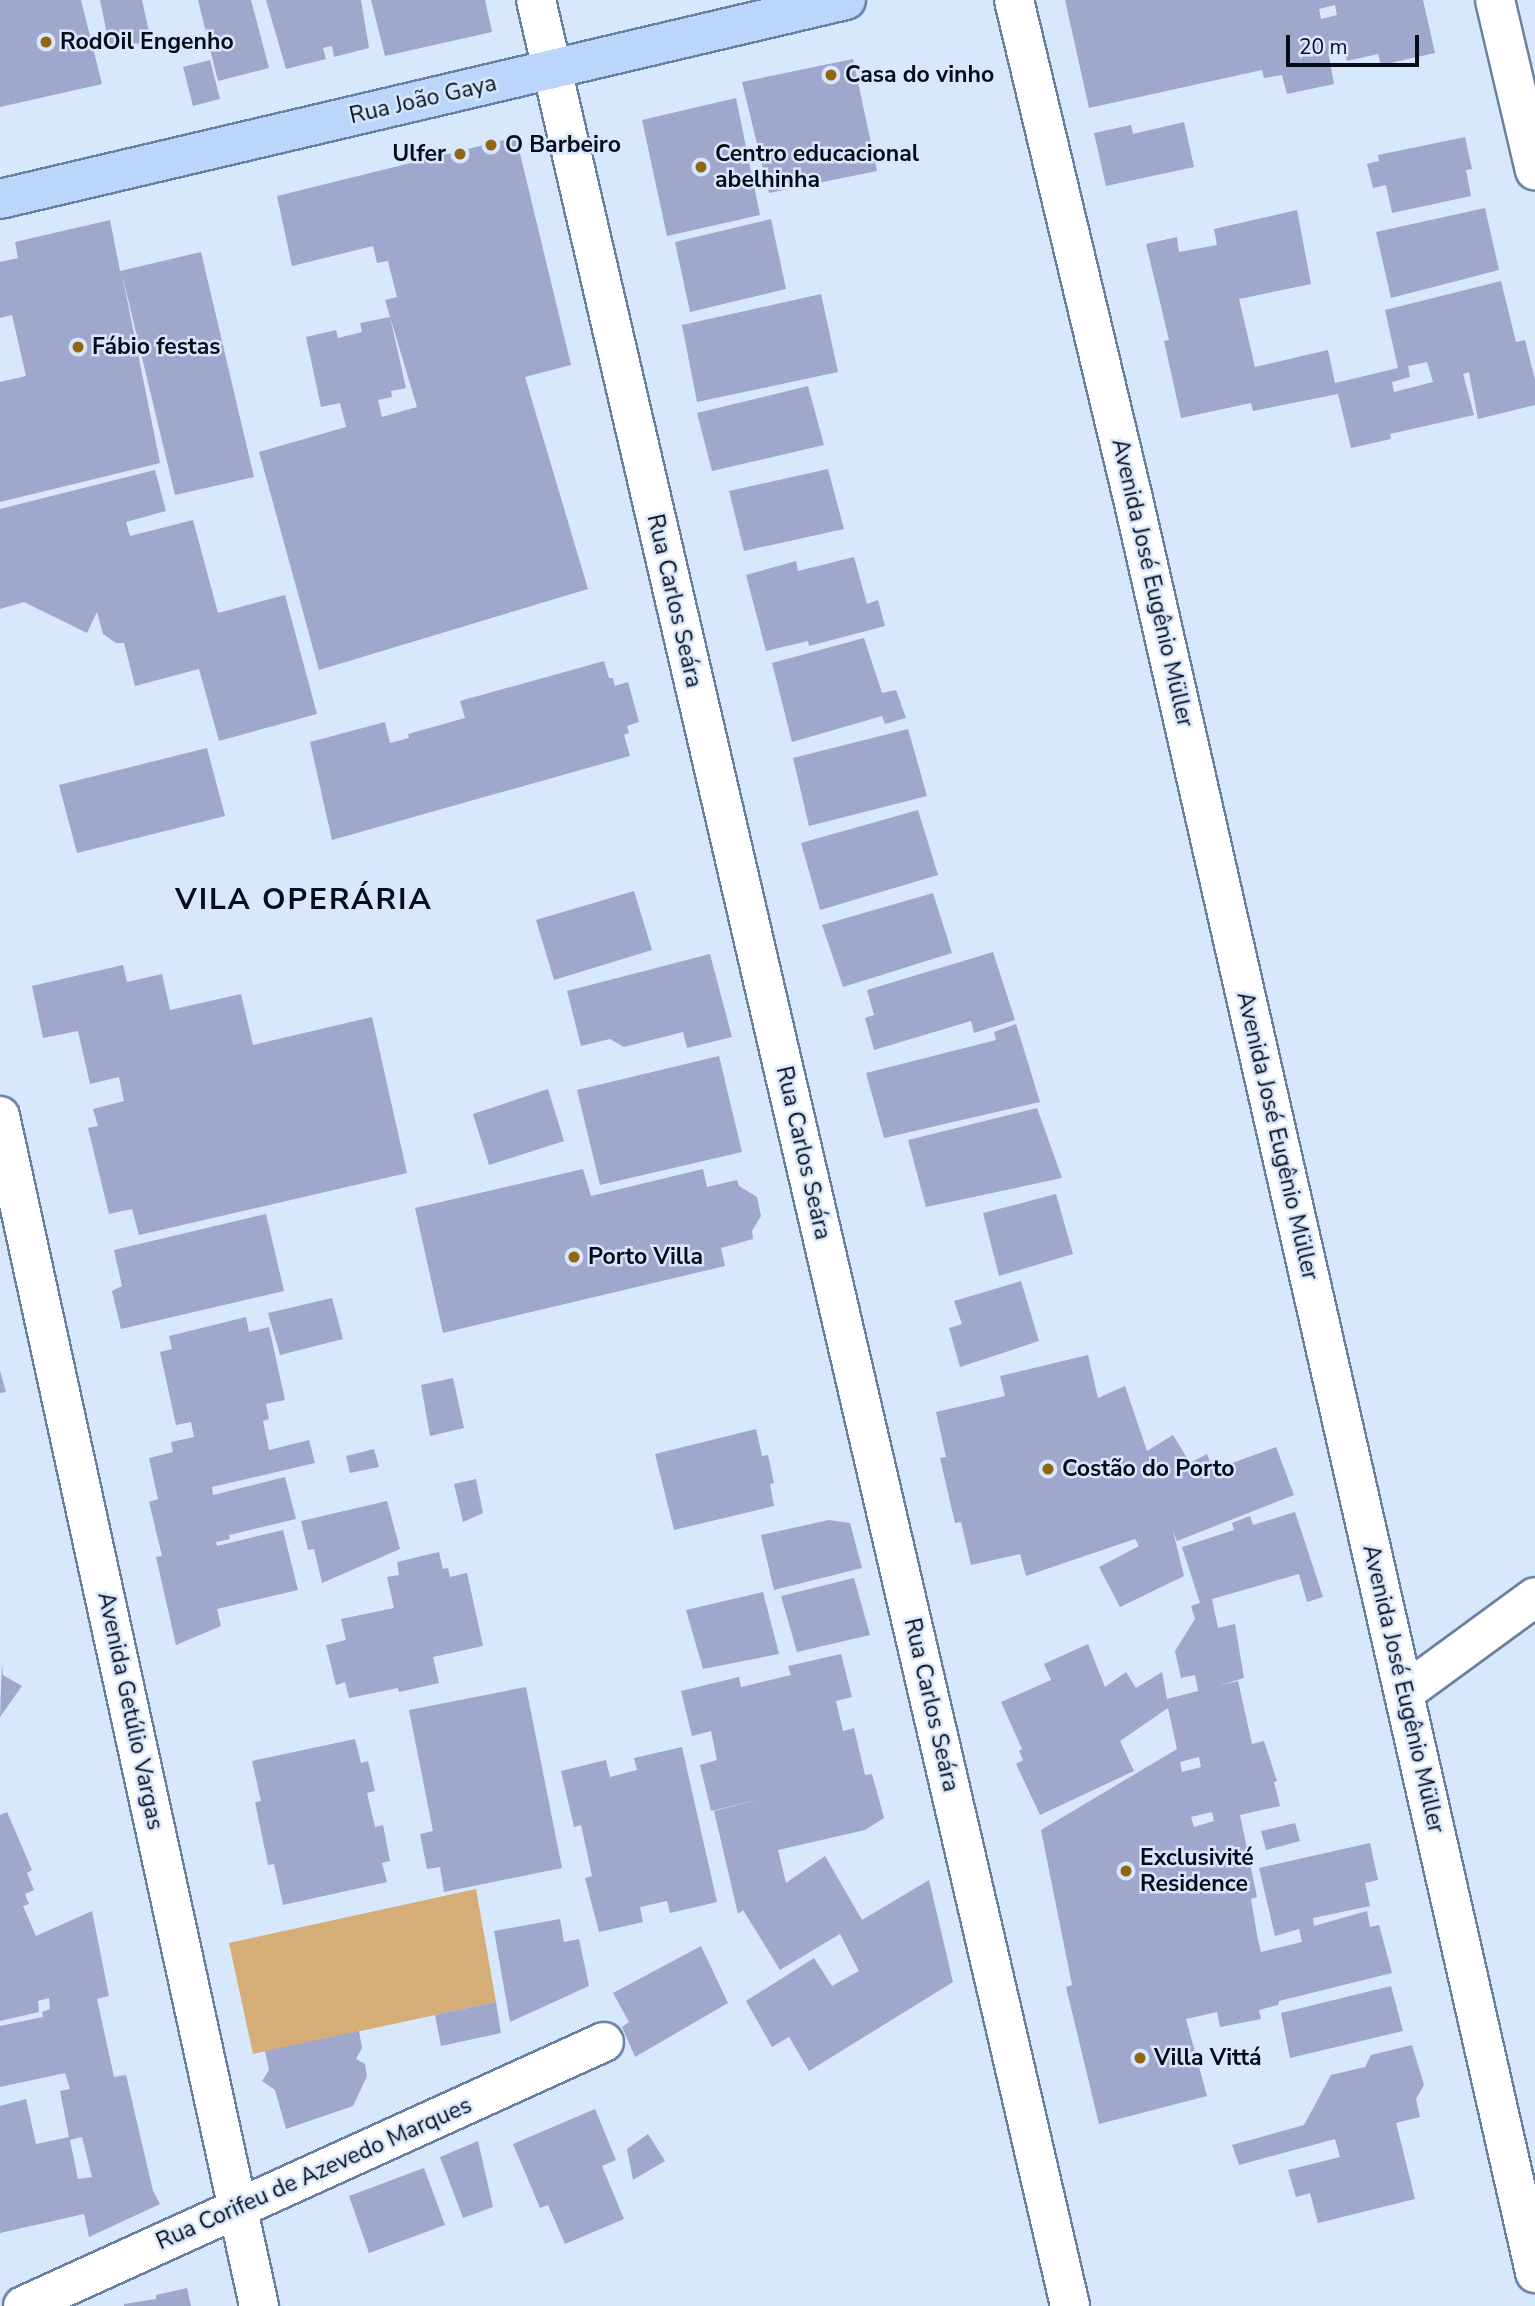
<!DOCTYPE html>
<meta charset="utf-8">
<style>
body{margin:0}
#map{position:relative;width:1535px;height:2306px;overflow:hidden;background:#d7e7fc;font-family:"Nunito Sans",sans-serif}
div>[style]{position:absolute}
.green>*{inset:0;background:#d5ad76}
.building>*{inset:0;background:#9fa7cd}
.roads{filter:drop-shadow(2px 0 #6981a1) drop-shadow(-2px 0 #6981a1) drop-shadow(0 2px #6981a1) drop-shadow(0 -2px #6981a1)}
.street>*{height:38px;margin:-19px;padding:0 19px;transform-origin:19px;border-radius:19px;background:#fff}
.secondary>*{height:38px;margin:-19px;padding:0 19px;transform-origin:19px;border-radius:19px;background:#fff}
.primary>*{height:38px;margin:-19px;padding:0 19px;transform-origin:19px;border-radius:19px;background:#bbd6fa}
.dots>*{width:19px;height:19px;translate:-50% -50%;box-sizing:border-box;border:4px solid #d7e7fc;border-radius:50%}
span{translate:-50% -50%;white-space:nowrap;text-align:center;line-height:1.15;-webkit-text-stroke:5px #d7e7fc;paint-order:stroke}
.poi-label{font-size:23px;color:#050d19;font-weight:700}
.left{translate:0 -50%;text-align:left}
.right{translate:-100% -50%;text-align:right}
.street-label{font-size:23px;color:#050d19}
.district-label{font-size:30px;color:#050d19;font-weight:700;letter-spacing:2px}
.scale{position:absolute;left:1286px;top:35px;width:133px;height:32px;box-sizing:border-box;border:4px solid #050d19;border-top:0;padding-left:9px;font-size:21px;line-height:24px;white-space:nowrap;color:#050d19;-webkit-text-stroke:5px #d7e7fc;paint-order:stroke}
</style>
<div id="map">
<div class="green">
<i style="clip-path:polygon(476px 1889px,496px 2002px,253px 2054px,229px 1943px)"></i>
</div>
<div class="building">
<i style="clip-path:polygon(0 0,81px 0,102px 84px,0 107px)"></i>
<i style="clip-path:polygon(100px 0,142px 0,151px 41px,110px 49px)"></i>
<i style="clip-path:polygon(198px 0,251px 0,269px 68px,218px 81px)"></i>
<i style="clip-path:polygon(266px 0,361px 0,369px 48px,334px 57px,332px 46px,323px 48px,326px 59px,286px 69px)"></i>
<i style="clip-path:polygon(371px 0,485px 0,492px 32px,385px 56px)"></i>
<i style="clip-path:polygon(evenodd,1065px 0,1423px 0,1435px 53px,1381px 65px,1378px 54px,1347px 61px,1345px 53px,1329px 56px,1334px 84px,1287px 94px,1282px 75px,1264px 78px,1262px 70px,1089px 108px,1065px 0,1335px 5px,1337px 15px,1321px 19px,1319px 9px,1335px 5px)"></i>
<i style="clip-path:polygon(853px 59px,877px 171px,769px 193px,742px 82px)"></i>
<i style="clip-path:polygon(210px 60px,220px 99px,193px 106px,183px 67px)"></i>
<i style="clip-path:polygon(736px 98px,760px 215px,667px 236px,642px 120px)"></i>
<i style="clip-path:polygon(1184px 122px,1194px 167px,1106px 186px,1094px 133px,1131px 125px,1133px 134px)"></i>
<i style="clip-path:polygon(516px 137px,571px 365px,525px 377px,588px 589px,319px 670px,259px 452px,346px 427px,340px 403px,321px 407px,306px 337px,336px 330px,338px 338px,362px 332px,360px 323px,390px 317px,406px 388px,391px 391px,392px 397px,378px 400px,382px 417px,417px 407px,385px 300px,397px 297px,388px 261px,377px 263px,373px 246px,292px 266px,277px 196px)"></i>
<i style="clip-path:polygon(1465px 137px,1472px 169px,1466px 170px,1471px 196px,1392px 213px,1386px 185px,1373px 188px,1367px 164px,1379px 161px,1378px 155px)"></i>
<i style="clip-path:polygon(1485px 208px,1499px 270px,1391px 298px,1376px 232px)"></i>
<i style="clip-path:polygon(evenodd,1297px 210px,1311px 284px,1239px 299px,1255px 367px,1328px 350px,1335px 383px,1398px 368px,1385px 310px,1501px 281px,1516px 342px,1525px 340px,1535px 380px,1535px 405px,1478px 419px,1469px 372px,1463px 374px,1474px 415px,1390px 434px,1391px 439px,1351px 448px,1338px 394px,1253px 411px,1251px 403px,1181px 418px,1164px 341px,1169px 340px,1146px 244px,1177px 237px,1179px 252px,1217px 245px,1214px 229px,1297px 210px,1427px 362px,1433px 382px,1394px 392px,1392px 382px,1410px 377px,1408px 366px,1427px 362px)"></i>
<i style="clip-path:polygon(771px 219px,786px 289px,690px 312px,675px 242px)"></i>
<i style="clip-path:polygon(110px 220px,120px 271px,201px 252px,254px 477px,175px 495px,122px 274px,160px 463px,0 502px,0 382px,26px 376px,12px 315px,0 318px,0 262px,18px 258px,15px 242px)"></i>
<i style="clip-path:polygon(821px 294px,838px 372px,697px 402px,682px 325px)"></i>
<i style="clip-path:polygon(808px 386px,824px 445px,712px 471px,697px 413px)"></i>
<i style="clip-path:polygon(828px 469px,844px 529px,744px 551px,729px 491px)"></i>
<i style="clip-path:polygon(155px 470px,166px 511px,126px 522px,130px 536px,193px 520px,218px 613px,285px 595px,317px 714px,219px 741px,199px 669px,135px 686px,124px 643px,116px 643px,103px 634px,97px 612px,87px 633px,24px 602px,0 609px,0 509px)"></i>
<i style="clip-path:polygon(854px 557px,867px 604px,878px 600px,885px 626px,809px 646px,808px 641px,766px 651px,746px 575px,796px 561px,798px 571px)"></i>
<i style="clip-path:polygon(864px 638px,882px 693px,896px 690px,906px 718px,885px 724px,882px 716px,792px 742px,772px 663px)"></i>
<i style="clip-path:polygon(604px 661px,609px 678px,613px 678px,615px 686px,628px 682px,639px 722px,627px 726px,629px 733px,624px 735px,630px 756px,332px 840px,310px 742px,385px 722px,390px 743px,409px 738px,408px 734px,465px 718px,460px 701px)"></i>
<i style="clip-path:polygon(908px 729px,927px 796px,809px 826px,793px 758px)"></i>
<i style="clip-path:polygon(207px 748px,225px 816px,77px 853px,59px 785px)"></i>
<i style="clip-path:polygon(918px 810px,938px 875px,820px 910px,801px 843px)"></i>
<i style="clip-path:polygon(634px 891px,652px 950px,554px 980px,536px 920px)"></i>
<i style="clip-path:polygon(933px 893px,952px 953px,843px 987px,822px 925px)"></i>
<i style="clip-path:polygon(993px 952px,1015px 1020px,974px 1033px,971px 1021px,874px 1050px,865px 1018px,874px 1015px,867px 990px)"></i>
<i style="clip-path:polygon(710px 954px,732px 1037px,687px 1048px,683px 1032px,624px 1047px,610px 1039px,581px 1046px,567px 991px)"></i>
<i style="clip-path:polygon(123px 965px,127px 982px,162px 974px,170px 1010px,241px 994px,253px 1045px,372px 1017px,407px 1173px,139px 1235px,132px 1209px,109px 1214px,88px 1128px,98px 1126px,93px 1109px,124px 1101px,119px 1077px,90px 1084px,78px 1031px,43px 1038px,32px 986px)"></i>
<i style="clip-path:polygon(1016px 1024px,1040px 1102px,884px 1138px,866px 1073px,996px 1040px,994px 1032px)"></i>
<i style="clip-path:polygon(719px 1056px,742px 1152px,600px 1185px,577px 1090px)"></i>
<i style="clip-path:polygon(548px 1089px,564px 1141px,489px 1165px,473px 1114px)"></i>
<i style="clip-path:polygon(1037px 1108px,1062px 1178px,926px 1207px,908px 1140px)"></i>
<i style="clip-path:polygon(583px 1169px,591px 1196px,703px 1169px,707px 1187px,737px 1180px,739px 1186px,757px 1197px,761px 1216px,752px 1231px,753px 1239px,721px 1248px,725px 1266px,443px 1333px,415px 1208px)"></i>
<i style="clip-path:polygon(1056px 1194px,1073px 1254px,999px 1276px,983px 1213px)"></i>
<i style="clip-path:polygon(266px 1214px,284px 1291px,121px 1329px,112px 1291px,122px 1286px,114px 1250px)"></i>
<i style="clip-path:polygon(1021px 1281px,1039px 1341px,960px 1367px,949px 1328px,962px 1324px,954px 1301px)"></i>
<i style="clip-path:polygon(332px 1298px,343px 1339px,280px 1355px,268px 1313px)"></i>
<i style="clip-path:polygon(246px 1317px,249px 1332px,269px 1327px,285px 1400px,266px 1404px,269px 1419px,263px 1421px,269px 1450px,309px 1440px,315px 1463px,212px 1487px,213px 1495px,285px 1477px,296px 1519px,229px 1535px,230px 1539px,216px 1542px,217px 1546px,283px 1530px,298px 1590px,217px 1609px,221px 1626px,176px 1645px,156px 1557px,162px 1556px,149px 1502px,158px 1499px,149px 1458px,173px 1452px,171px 1442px,194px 1437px,191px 1422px,176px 1425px,160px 1352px,172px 1349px,169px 1336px)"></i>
<i style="clip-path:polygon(1088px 1355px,1098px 1398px,1125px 1386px,1147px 1451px,1173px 1435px,1190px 1463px,1207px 1454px,1213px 1470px,1276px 1447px,1294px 1495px,1177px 1541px,1173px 1531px,1184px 1576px,1120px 1607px,1099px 1567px,1139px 1546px,1135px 1539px,1026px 1576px,1020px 1554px,971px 1565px,961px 1522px,955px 1523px,940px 1458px,946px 1457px,936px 1412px,1005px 1396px,1000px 1376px)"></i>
<i style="clip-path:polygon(0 1371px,6px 1392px,0 1393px)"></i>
<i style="clip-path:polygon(453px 1378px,464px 1428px,430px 1436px,421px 1385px)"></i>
<i style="clip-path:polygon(756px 1429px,762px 1456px,768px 1455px,774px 1483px,770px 1484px,774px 1506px,674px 1530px,655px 1454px)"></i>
<i style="clip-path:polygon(374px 1449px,379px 1467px,350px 1473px,346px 1456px)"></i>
<i style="clip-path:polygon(476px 1479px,483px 1513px,463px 1522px,454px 1484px)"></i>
<i style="clip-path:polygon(387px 1501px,400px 1549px,322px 1583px,314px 1549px,308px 1550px,301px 1521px)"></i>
<i style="clip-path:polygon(evenodd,1295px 1512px,1323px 1597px,1307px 1602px,1299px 1574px,1212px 1599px,1218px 1628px,1235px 1624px,1244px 1678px,1218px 1686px,1238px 1681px,1252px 1744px,1264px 1741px,1277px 1781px,1274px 1782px,1280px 1806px,1240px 1815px,1257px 1897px,1251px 1899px,1258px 1940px,1261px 1952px,1302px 1942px,1299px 1929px,1275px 1936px,1259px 1868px,1370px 1843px,1378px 1880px,1365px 1883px,1370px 1906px,1313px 1918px,1314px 1926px,1367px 1911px,1370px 1927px,1379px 1925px,1392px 1973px,1279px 2001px,1278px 2005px,1259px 2010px,1261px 2019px,1220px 2027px,1217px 2012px,1186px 2019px,1207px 2096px,1099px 2124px,1066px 1987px,1072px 1985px,1041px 1830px,1177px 1749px,1168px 1708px,1120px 1741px,1134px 1771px,1040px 1815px,1016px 1764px,1023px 1760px,1019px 1751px,1022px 1749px,1001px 1702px,1051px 1680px,1044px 1664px,1088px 1644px,1105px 1687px,1126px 1672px,1136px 1688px,1162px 1672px,1167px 1699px,1198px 1691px,1195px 1675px,1181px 1678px,1175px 1651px,1195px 1619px,1191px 1606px,1200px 1603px,1182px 1547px,1234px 1530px,1232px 1523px,1250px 1516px,1253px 1525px,1295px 1512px,1199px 1757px,1201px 1767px,1182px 1772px,1180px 1762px,1199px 1757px,1295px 1512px,1212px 1812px,1214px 1821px,1194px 1827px,1191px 1817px,1212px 1812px)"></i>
<i style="clip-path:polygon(829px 1520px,850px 1523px,862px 1568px,774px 1590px,761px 1535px)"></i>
<i style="clip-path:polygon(439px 1552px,443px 1569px,448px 1568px,450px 1577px,467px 1573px,483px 1646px,433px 1657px,439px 1683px,399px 1692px,398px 1688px,349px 1698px,345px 1682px,336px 1685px,326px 1645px,346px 1640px,341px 1619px,394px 1608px,387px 1577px,399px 1575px,397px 1562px)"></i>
<i style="clip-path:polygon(854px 1578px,870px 1635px,797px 1652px,781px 1596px)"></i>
<i style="clip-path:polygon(763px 1592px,779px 1654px,703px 1669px,686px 1610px)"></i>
<i style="clip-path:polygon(841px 1654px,852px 1697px,836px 1701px,843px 1731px,854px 1728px,865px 1775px,872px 1774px,884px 1818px,865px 1830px,778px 1850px,786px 1883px,825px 1856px,862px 1920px,929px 1880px,953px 1982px,809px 2071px,789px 2037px,772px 2047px,746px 2001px,814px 1958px,832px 1986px,859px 1971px,840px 1934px,780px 1970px,743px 1910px,738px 1914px,714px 1811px,777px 1795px,711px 1811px,700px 1765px,717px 1760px,711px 1731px,692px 1736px,681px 1691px,739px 1677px,741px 1687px,791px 1675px,788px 1666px)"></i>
<i style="clip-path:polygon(2px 1663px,3px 1675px,22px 1686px,0 1717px)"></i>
<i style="clip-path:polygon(526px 1687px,562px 1868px,444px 1892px,440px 1867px,427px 1869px,420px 1834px,433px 1831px,409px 1710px)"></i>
<i style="clip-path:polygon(355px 1739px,361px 1763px,368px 1761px,375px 1791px,367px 1793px,375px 1827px,383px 1825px,390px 1861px,382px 1863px,387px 1882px,283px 1905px,274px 1864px,268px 1865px,255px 1802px,261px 1801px,252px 1761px)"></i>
<i style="clip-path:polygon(682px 1747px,717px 1902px,670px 1913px,667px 1901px,640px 1907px,643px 1922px,599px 1932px,585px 1878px,592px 1876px,581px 1825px,574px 1827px,561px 1771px,606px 1760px,610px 1777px,637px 1770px,634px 1758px)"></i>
<i style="clip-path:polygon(evenodd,7px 1812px,32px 1870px,27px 1873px,34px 1890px,25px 1894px,29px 1904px,23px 1906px,36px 1936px,92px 1911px,109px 1996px,97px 1999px,114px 2077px,126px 2075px,153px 2191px,160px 2204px,89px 2237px,84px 2214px,0 2233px,0 2106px,26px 2099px,36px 2144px,69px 2137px,60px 2091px,70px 2089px,65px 2073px,0 2087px,0 2026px,43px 2017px,42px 2012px,50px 2009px,49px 1998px,38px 2001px,39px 2012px,0 2021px,0 1815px,7px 1812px,82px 2137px,92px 2177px,78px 2179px,70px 2140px,82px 2137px)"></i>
<i style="clip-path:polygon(1295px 1823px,1300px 1841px,1266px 1850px,1261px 1831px)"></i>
<i style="clip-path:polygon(560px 1919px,564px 1942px,579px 1939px,589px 1986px,510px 2022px,494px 1931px)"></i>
<i style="clip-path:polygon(701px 1946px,728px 2003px,635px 2057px,622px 2027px,629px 2022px,613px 1993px)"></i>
<i style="clip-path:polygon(1391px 1986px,1403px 2031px,1290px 2058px,1281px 2013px)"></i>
<i style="clip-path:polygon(496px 2002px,501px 2033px,441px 2046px,435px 2015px)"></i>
<i style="clip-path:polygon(359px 2031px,362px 2048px,356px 2059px,365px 2064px,367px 2076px,353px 2106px,286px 2129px,275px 2090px,262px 2081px,269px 2070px,265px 2051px)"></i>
<i style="clip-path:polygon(1412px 2045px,1424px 2085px,1416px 2099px,1420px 2117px,1396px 2123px,1415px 2199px,1318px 2223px,1310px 2193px,1296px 2197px,1288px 2170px,1340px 2157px,1335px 2139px,1239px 2165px,1232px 2145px,1304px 2125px,1331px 2075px,1365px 2067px,1371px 2055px)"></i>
<i style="clip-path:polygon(595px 2109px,616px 2160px,602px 2166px,624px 2219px,565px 2244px,548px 2205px,540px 2208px,513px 2144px)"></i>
<i style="clip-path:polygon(648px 2134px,665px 2161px,633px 2180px,627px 2149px)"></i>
<i style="clip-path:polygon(478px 2141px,493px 2207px,463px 2218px,440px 2157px)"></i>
<i style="clip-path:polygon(424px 2168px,445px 2225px,369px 2253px,349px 2196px)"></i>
<i style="clip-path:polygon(187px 2288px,191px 2306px,124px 2306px,124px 2304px,156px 2299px,156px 2295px)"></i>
</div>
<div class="roads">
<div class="street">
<i style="left:536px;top:0;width:2367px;rotate:76.96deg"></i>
<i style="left:0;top:1116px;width:1218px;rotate:77.72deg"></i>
<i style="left:1404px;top:1693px;width:162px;rotate:-36.2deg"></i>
<i style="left:23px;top:2306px;width:638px;rotate:-24.44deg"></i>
</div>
<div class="secondary">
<i style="left:1014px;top:0;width:517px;rotate:76.58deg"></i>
<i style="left:1134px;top:503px;width:1815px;rotate:77.23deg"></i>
<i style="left:1495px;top:0;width:175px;rotate:76.8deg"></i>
</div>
<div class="primary">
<i style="left:0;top:199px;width:869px;rotate:-13.24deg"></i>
</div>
</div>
<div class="dots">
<i style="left:46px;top:42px;background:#936513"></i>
<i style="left:831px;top:75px;background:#936513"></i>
<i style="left:491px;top:145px;background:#936513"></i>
<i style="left:460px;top:154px;background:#936513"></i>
<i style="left:701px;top:167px;background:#936513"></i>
<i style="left:78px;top:347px;background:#936513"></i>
<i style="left:574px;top:1257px;background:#936513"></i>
<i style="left:1048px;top:1469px;background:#936513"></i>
<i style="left:1126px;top:1871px;background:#936513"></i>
<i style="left:1140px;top:2058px;background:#936513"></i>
</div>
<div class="poi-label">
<span class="left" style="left:60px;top:42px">RodOil Engenho</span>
<span class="left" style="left:845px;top:75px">Casa do vinho</span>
<span class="left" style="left:505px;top:145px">O Barbeiro</span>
<span class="right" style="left:446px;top:154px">Ulfer</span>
<span class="left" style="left:715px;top:167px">Centro educacional<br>abelhinha</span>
<span class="left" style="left:92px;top:347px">Fábio festas</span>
<span class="left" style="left:588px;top:1257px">Porto Villa</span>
<span class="left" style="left:1062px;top:1469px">Costão do Porto</span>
<span class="left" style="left:1140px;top:1871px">Exclusivité<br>Residence</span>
<span class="left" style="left:1154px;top:2058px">Villa Vittá</span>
</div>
<div class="street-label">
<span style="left:423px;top:100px;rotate:-13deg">Rua João Gaya</span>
<span style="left:1152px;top:583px;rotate:77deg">Avenida José Eugênio Müller</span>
<span style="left:674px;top:601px;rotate:77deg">Rua Carlos Seára</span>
<span style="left:1277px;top:1136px;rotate:77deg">Avenida José Eugênio Müller</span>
<span style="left:803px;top:1153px;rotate:77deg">Rua Carlos Seára</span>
<span style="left:1403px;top:1689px;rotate:77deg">Avenida José Eugênio Müller</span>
<span style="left:931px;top:1705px;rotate:77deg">Rua Carlos Seára</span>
<span style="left:130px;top:1711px;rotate:78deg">Avenida Getúlio Vargas</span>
<span style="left:314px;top:2174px;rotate:-24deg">Rua Corifeu de Azevedo Marques</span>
</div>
<div class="district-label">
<span style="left:304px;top:900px">VILA OPERÁRIA</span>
</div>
<div class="scale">20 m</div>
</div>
